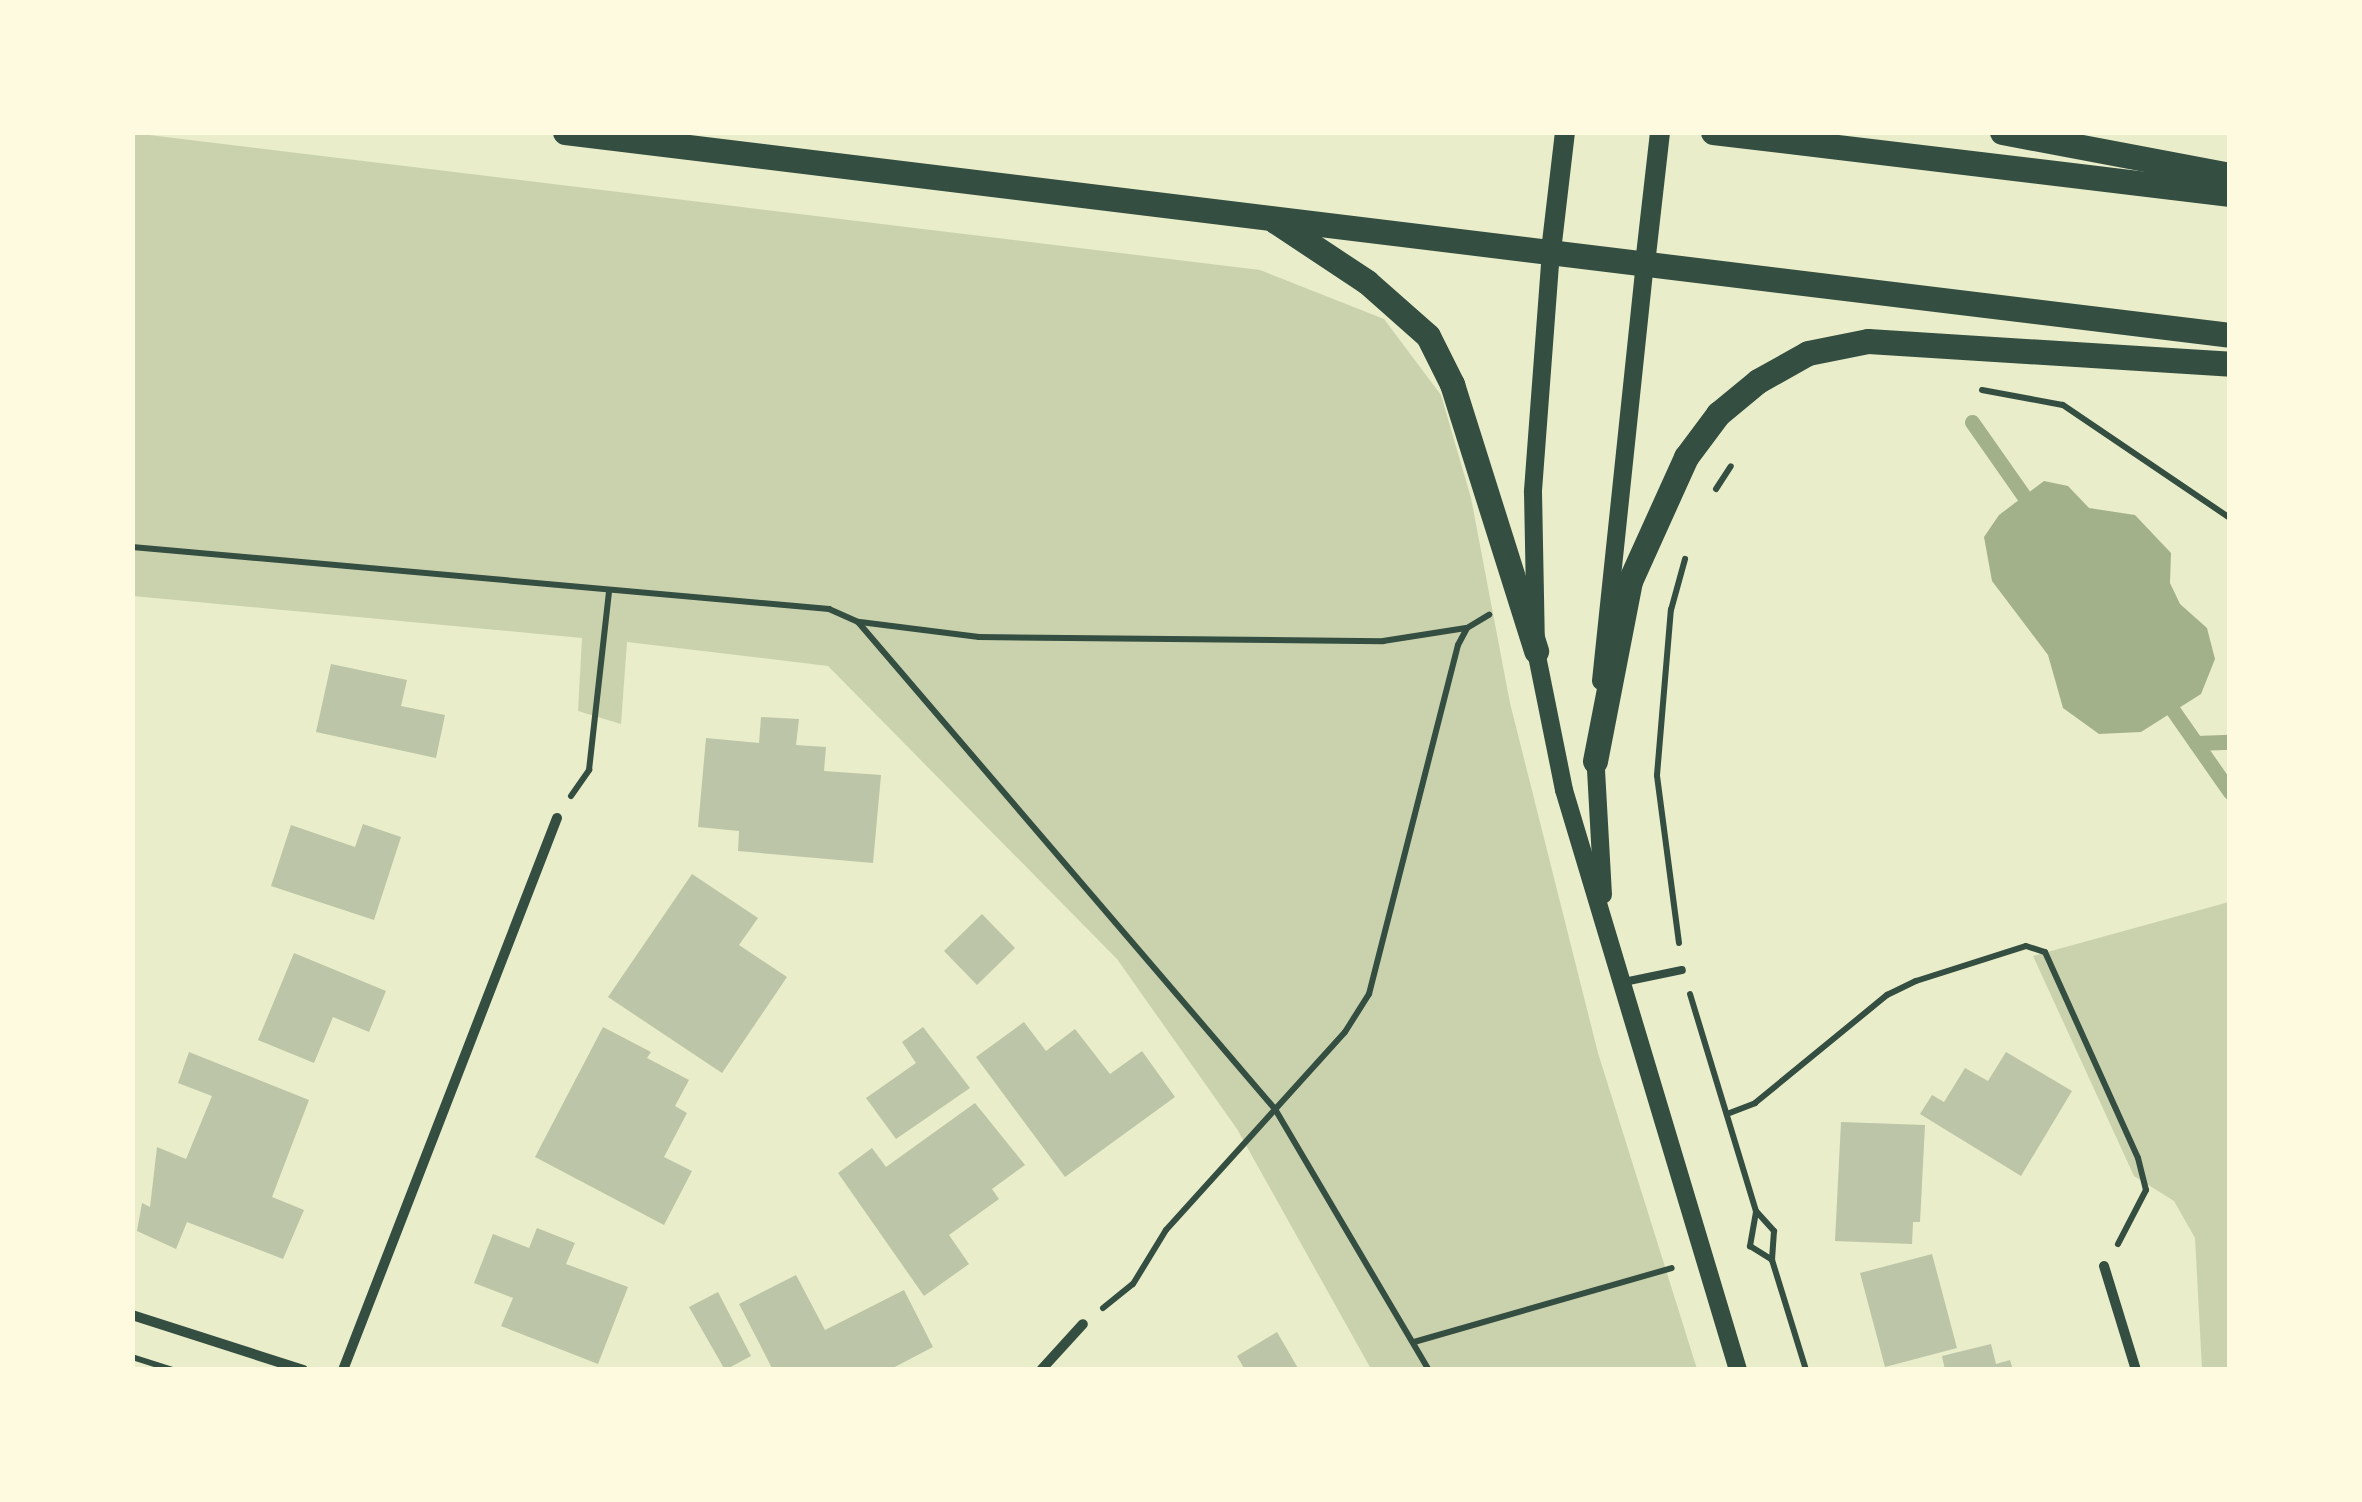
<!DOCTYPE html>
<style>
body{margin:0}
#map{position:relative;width:2362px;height:1502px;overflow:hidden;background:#e9edc9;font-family:"Work Sans",sans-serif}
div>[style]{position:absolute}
.green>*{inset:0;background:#cad2ad}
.water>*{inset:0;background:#a3b18a}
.stream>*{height:15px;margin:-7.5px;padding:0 7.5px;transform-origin:7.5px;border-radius:7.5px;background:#a3b18a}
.building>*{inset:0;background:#bcc5a7}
.path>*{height:6px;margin:-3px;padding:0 3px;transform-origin:3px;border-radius:3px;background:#344e41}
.service>*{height:8px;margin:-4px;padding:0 4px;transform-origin:4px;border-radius:4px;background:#344e41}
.minor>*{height:10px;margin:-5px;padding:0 5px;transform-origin:5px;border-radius:5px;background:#344e41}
.tertiary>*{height:18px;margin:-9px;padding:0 9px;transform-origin:9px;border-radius:9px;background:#344e41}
.secondary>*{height:20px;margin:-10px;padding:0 10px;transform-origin:10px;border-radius:10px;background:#344e41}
.primary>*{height:25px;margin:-12.5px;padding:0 12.5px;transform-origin:12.5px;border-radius:12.5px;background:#344e41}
span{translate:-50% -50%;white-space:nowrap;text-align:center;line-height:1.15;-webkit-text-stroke:9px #fefae0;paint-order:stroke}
.frame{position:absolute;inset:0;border:135px solid #fefae0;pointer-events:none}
</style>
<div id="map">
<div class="green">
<i style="clip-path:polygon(133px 133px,1260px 270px,1384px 319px,1441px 395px,1471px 498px,1510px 703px,1598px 1053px,1697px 1369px,1371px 1369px,1237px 1129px,1117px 959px,828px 666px,627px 642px,621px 724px,578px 711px,582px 638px,133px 596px)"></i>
<i style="clip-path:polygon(2229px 902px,2229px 1369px,2202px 1369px,2195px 1238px,2174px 1201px,2134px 1176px,2033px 956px)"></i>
</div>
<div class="water">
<i style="clip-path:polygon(2044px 481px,2068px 486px,2089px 508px,2135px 515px,2171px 553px,2170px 583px,2180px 604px,2207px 628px,2215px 659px,2201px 694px,2141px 732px,2099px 734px,2063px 708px,2048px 655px,1992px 581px,1984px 537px,1999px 515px)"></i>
</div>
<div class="stream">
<i style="left:1972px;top:422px;width:106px;rotate:55deg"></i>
<i style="left:2163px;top:696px;width:117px;rotate:55.1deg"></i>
<i style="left:2196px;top:743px;width:34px;rotate:-2deg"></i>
</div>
<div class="building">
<i style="clip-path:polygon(331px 664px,407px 680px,401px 706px,445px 715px,436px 758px,316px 732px)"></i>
<i style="clip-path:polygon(761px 717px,799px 719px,796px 745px,826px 747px,824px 771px,881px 775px,873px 863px,738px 851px,739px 831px,698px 827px,706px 738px,759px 743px)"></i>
<i style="clip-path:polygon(363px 824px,401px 837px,374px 920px,271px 886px,291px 825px,355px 847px)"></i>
<i style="clip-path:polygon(692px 874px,758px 918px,739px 945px,787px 977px,722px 1073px,608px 997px)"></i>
<i style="clip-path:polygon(982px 914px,1015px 948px,977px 985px,944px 951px)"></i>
<i style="clip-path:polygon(294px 953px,386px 991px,369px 1032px,333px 1017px,314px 1063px,258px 1040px)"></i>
<i style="clip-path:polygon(1024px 1022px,1046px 1051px,1075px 1029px,1110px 1074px,1142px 1051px,1175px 1097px,1065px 1177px,976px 1057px)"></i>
<i style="clip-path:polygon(603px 1027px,651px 1052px,647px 1058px,689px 1080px,675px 1106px,687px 1113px,664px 1157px,692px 1171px,664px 1225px,535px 1157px)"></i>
<i style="clip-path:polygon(923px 1027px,970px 1088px,896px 1139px,866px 1098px,916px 1063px,902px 1042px)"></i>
<i style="clip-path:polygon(189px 1052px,309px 1100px,272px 1197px,304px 1210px,283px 1259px,187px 1222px,176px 1249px,137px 1231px,142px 1203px,150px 1207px,157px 1147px,186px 1159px,212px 1096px,178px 1083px)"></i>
<i style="clip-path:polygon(2006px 1052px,2072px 1091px,2021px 1176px,1920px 1114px,1932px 1095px,1944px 1102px,1965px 1068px,1988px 1081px)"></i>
<i style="clip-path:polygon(975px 1103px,1025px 1165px,992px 1189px,999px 1199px,949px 1235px,969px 1264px,924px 1296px,838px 1173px,872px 1148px,886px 1167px)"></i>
<i style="clip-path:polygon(1841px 1122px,1925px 1125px,1920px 1222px,1913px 1222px,1912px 1244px,1835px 1241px)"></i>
<i style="clip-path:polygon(537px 1228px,575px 1243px,566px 1264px,628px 1287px,598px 1364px,501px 1326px,513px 1298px,474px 1283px,493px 1234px,529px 1248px)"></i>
<i style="clip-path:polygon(1932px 1254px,1957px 1348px,1885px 1367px,1860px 1273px)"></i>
<i style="clip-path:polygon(796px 1275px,825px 1330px,904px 1290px,933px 1347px,889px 1370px,773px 1370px,739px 1304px)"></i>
<i style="clip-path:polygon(718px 1292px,751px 1356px,725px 1370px,689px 1307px)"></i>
<i style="clip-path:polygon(1277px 1332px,1299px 1370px,1245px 1370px,1237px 1356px)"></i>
<i style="clip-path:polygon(1991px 1344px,1996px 1364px,2010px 1360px,2013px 1370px,1945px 1370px,1942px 1356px)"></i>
</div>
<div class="path">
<i style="left:1982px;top:390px;width:82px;rotate:10.5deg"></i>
<i style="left:2063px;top:405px;width:202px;rotate:34.1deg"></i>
<i style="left:1716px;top:489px;width:27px;rotate:-57deg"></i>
<i style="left:132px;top:547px;width:700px;rotate:5.08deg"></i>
<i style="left:829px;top:609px;width:32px;rotate:24deg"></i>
<i style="left:858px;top:622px;width:641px;rotate:49.43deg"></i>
<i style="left:1275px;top:1109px;width:303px;rotate:59.5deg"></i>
<i style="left:860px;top:622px;width:120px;rotate:7.2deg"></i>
<i style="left:979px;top:637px;width:404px;rotate:0.6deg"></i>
<i style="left:1383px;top:641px;width:84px;rotate:-8.9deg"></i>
<i style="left:571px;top:796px;width:32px;rotate:-55deg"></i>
<i style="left:589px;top:770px;width:180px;rotate:-83.6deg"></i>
<i style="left:1679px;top:943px;width:169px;rotate:-97.5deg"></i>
<i style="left:1657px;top:775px;width:166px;rotate:-85.2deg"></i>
<i style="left:1671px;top:610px;width:53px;rotate:-74.6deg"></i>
<i style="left:1690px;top:994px;width:227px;rotate:73.1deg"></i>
<i style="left:1756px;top:1211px;width:27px;rotate:48deg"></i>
<i style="left:1774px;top:1231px;width:29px;rotate:94deg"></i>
<i style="left:1772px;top:1260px;width:115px;rotate:72.8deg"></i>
<i style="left:1727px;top:1114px;width:30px;rotate:-21deg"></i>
<i style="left:1755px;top:1103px;width:171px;rotate:-39.3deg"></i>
<i style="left:1887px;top:995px;width:32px;rotate:-26deg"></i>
<i style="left:1916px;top:981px;width:115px;rotate:-17.7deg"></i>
<i style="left:2026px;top:946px;width:20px;rotate:18deg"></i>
<i style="left:2045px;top:952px;width:226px;rotate:65.7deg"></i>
<i style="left:2138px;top:1158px;width:33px;rotate:76deg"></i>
<i style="left:2146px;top:1190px;width:61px;rotate:117.4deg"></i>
<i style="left:1756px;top:1212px;width:35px;rotate:100deg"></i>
<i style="left:1750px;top:1246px;width:26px;rotate:32deg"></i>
<i style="left:1103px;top:1308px;width:38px;rotate:-39deg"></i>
<i style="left:1133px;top:1284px;width:63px;rotate:-58.6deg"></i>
<i style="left:1166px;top:1230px;width:267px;rotate:-47.9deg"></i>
<i style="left:1345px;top:1032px;width:45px;rotate:-57.7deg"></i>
<i style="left:1369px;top:994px;width:360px;rotate:-75.7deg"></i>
<i style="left:1458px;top:645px;width:19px;rotate:-62deg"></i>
<i style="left:1467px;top:628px;width:26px;rotate:-31deg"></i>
<i style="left:1414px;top:1342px;width:268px;rotate:-16deg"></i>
<i style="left:132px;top:1357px;width:43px;rotate:17.6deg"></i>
</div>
<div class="service">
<i style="left:1624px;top:982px;width:59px;rotate:-11.7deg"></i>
</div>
<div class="minor">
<i style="left:2104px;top:1266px;width:109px;rotate:72.9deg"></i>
<i style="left:132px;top:1315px;width:180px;rotate:17.8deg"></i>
<i style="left:343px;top:1370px;width:592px;rotate:-68.81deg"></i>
<i style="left:1041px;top:1370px;width:62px;rotate:-47.6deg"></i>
</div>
<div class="tertiary">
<i style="left:1551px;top:251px;width:242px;rotate:94.3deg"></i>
<i style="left:1533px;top:492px;width:159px;rotate:88.9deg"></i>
<i style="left:1536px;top:651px;width:142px;rotate:78.6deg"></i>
<i style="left:1564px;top:790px;width:606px;rotate:73.3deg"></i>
<i style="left:1601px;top:681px;width:419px;rotate:-84deg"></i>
<i style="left:1595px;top:752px;width:143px;rotate:86.8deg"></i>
</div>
<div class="secondary">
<i style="left:1551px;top:251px;width:120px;rotate:-83.3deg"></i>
<i style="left:1645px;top:264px;width:133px;rotate:-83.5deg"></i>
</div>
<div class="primary">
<i style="left:565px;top:132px;width:1677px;rotate:6.95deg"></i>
<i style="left:1713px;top:132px;width:521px;rotate:6.84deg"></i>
<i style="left:2002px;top:132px;width:232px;rotate:10.7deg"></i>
<i style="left:1275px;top:221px;width:110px;rotate:33.5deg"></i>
<i style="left:1367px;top:282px;width:81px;rotate:41.5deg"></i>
<i style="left:1428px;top:336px;width:54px;rotate:63.4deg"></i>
<i style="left:1452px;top:384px;width:280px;rotate:72.5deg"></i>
<i style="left:1595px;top:761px;width:183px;rotate:-79deg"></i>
<i style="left:1630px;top:581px;width:136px;rotate:-65.7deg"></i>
<i style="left:1686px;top:457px;width:54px;rotate:-53.3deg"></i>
<i style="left:1718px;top:414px;width:52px;rotate:-39.5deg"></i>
<i style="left:1758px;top:381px;width:57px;rotate:-29.2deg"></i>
<i style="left:1808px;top:353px;width:61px;rotate:-11.3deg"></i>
<i style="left:1868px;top:341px;width:363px;rotate:3.6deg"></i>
</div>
<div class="frame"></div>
</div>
